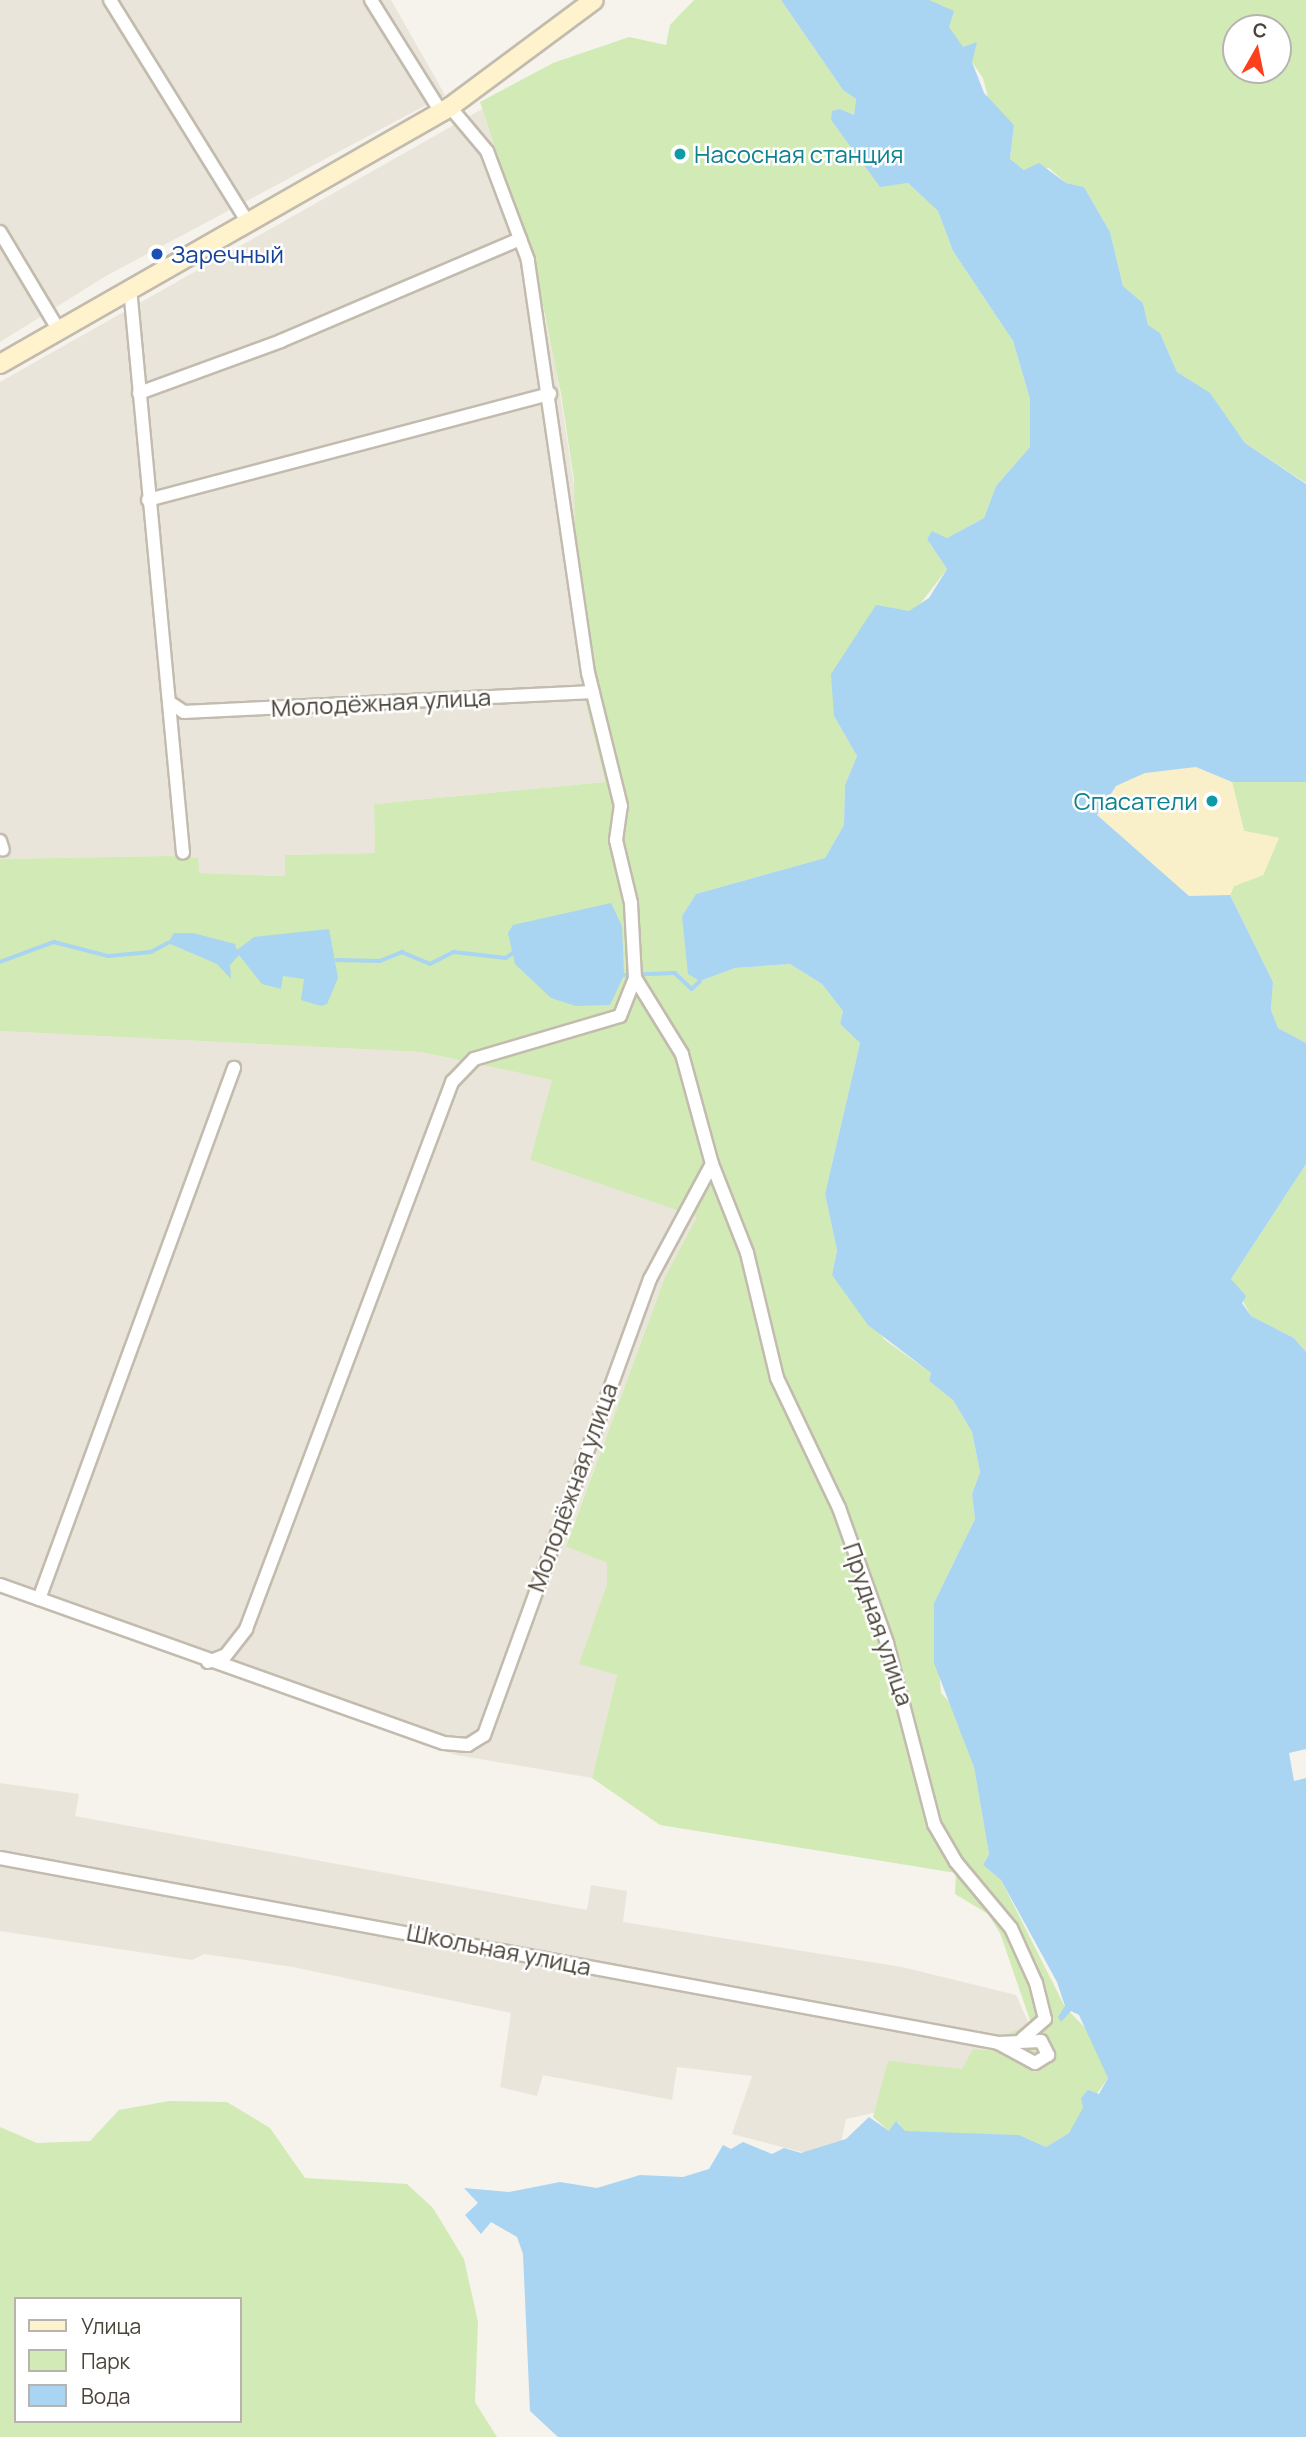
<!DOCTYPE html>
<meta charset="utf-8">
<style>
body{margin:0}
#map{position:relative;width:1306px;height:2437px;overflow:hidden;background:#f6f3ec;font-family:Manrope,sans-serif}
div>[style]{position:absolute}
.residential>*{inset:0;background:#eae5da}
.green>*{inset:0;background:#d2eab5}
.sand>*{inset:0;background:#f9efc9}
.water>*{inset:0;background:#a9d4f2}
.pier>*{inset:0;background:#f6f3ec}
.stream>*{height:3.5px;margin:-1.75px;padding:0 1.75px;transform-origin:1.75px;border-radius:1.75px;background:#a9d4f2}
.roads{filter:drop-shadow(2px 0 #c2bbae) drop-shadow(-2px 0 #c2bbae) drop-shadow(0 2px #c2bbae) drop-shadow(0 -2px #c2bbae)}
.street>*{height:12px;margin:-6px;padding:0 6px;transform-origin:6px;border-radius:6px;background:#fff}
.secondary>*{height:18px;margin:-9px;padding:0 9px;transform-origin:9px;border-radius:9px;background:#fff3cd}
.dots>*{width:19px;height:19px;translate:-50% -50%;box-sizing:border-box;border:4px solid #fff;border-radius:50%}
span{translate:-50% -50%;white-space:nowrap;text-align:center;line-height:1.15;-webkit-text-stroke:5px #fff;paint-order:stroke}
.culture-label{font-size:24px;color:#0d838f}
.left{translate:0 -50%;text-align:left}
.right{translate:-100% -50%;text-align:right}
.transit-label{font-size:24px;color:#164399}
.street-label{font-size:24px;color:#4b4439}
.legend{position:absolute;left:14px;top:2297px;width:228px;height:126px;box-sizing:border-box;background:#fff;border:2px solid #b7b4b0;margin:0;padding:9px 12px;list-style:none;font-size:21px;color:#4b4439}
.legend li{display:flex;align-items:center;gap:14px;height:35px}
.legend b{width:35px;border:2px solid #b7b4b0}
.north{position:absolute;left:1222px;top:14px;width:70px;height:70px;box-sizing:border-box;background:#fff;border:2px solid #b7b4b0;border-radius:50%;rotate:9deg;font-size:19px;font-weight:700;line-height:28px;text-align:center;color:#4b4439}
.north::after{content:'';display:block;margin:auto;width:24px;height:32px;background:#fc3f1d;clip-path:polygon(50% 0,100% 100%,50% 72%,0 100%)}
</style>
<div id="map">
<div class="residential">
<i style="clip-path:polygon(0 0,391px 0,445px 95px,106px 276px,0 342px)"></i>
<i style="clip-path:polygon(482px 109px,530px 255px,556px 367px,606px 696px,585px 701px,605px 782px,374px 804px,375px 853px,285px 855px,285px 876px,199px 873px,166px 856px,0 859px,0 382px)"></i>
<i style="clip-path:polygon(0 1031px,421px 1052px,553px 1080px,530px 1160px,698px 1217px,665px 1277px,566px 1545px,607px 1563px,607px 1584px,580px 1664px,617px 1675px,592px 1778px,456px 1755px,0 1594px)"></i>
<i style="clip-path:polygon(0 1783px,79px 1794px,75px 1816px,587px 1910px,591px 1885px,627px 1891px,623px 1922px,902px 1967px,1016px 1995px,1051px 2073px,846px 2119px,840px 2147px,809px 2154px,732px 2134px,752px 2076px,677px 2067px,672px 2100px,543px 2075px,537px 2096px,500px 2087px,511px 2013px,293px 1967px,204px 1954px,192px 1960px,0 1931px)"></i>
</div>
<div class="green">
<i style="clip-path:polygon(694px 0,781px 0,843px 90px,856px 99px,854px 115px,840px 109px,831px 120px,880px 186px,908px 183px,938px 211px,953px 251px,1013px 341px,1030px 399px,1030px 447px,996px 486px,984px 518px,947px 538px,932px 531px,927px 539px,947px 569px,834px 716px,857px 756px,845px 785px,844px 825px,825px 858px,696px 894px,682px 916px,700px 981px,735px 968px,790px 964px,822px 984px,843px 1011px,840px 1024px,860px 1043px,825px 1194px,837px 1250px,832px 1275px,885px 1340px,931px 1373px,929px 1381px,953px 1400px,972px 1432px,980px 1472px,972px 1494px,975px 1519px,934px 1603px,941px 1693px,957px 1710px,974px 1767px,989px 1854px,983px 1865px,1001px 1880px,1065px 2007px,1092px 2035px,1108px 2078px,1069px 2133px,1046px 2147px,1019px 2135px,929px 2134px,904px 2131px,898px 2122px,889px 2131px,873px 2117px,888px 2061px,962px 2069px,973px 2049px,998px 2051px,1010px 2033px,1031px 2023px,1000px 1933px,988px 1914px,955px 1894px,956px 1873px,660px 1825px,592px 1778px,617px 1675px,579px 1664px,607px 1584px,607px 1563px,566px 1546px,665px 1277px,697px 1217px,530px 1160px,552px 1080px,421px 1052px,0 1031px,0 859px,166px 856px,198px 858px,199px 873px,285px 876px,285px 855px,375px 853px,374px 804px,605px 782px,585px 701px,599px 697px,576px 586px,574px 480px,561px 394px,538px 281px,480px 102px,553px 63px,629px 37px,666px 45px,670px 25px)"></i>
<i style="clip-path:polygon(evenodd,929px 0,1306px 0,1306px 483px,1245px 443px,1210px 394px,1177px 372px,1160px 333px,1148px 326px,1143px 303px,1123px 286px,1110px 232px,1084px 187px,1066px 183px,1049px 168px,1024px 170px,1010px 159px,1014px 125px,990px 105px,983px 78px,929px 0,1236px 28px,1278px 28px,1278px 70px,1236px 70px,1236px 28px)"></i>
<i style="clip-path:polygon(1232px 782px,1306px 782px,1306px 1043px,1278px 1028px,1271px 1010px,1273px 982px,1230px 895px,1234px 886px,1263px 875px,1279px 838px,1244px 831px)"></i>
<i style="clip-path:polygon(1306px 1164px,1306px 1352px,1294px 1338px,1251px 1316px,1231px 1279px)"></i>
<i style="clip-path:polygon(evenodd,169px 2101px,227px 2102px,270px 2128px,305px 2178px,407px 2184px,433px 2208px,464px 2259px,478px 2322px,475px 2402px,497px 2437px,0 2437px,0 2127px,37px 2143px,90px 2141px,119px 2110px,169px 2101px,16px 2299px,240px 2299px,240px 2421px,16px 2421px,16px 2299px)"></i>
</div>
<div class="sand">
<i style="clip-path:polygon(1196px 767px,1232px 782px,1244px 831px,1279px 838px,1263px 875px,1234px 886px,1230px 895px,1189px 896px,1097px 815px,1116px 786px,1145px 773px)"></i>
</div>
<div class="water">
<i style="clip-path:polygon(781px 0,929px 0,954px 11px,949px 27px,963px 47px,977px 42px,972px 62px,984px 93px,1014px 125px,1010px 159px,1024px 170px,1039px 163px,1066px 183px,1084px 187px,1110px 232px,1123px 286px,1143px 303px,1148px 325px,1160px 333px,1177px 372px,1210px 393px,1245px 443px,1306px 484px,1306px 782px,1232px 782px,1196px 767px,1145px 773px,1116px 786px,1097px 815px,1189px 896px,1230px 895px,1273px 982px,1271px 1010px,1278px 1028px,1306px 1043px,1306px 1164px,1231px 1279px,1246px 1296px,1242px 1303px,1251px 1316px,1294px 1338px,1306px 1352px,1306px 2437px,558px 2437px,530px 2411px,523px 2254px,517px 2237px,491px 2222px,481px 2234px,465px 2215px,478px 2203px,464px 2188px,509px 2192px,560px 2182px,597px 2188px,640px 2175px,683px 2177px,709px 2169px,723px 2145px,731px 2149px,743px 2142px,772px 2154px,784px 2148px,801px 2153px,846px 2139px,869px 2117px,889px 2131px,896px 2121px,905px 2131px,1019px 2135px,1046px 2147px,1069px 2133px,1083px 2108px,1081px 2098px,1088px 2090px,1099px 2094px,1108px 2078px,1079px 2015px,1071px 2011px,1061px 2022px,1058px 2017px,1065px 2006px,1057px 1982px,1001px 1880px,983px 1865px,989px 1854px,974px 1767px,934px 1663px,934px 1603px,975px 1519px,972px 1494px,980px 1472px,972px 1432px,953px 1400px,929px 1381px,931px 1373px,868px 1325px,832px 1275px,837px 1250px,825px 1194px,860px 1043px,840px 1024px,843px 1011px,822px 984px,790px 964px,735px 968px,700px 981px,688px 974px,682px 916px,696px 894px,825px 858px,844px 825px,845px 785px,857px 756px,834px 716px,831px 674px,876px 605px,909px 611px,929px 598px,947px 569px,927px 539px,932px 531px,947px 538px,984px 518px,996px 486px,1030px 447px,1030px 399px,1013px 341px,953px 251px,938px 211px,908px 183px,880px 187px,831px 120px,832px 111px,840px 109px,854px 115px,856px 99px,843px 90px)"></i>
<i style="clip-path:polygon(611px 903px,622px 926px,624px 975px,610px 1005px,576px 1006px,551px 998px,515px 964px,508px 933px,513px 925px)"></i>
<i style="clip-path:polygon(329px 929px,338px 978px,327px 1004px,321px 1006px,301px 1000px,304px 979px,283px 976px,281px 989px,262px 984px,239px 955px,230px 965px,231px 979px,217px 964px,168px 943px,174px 933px,193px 933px,235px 944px,237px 950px,254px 937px)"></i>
</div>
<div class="pier">
<i style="clip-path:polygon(1306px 1749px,1306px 1778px,1294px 1781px,1289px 1753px)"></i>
</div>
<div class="stream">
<i style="left:337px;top:960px;width:43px;rotate:1.3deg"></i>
<i style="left:380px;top:961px;width:24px;rotate:-22deg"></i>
<i style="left:402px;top:952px;width:30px;rotate:23deg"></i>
<i style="left:430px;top:964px;width:27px;rotate:-27deg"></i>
<i style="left:454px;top:952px;width:52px;rotate:6.6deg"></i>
<i style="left:506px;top:958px;width:9px;rotate:-36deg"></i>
<i style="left:0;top:962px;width:58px;rotate:-20.3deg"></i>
<i style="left:54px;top:942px;width:56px;rotate:14.5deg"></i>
<i style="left:108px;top:956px;width:43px;rotate:-5.3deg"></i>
<i style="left:151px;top:952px;width:19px;rotate:-28deg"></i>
<i style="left:624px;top:975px;width:51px;rotate:-2.2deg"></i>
<i style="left:675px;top:973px;width:23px;rotate:43deg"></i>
<i style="left:692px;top:989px;width:11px;rotate:-45deg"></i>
</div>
<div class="roads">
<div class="street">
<i style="left:110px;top:0;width:260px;rotate:58.2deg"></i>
<i style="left:371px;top:0;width:132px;rotate:58deg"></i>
<i style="left:0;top:232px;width:113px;rotate:59.1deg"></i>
<i style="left:130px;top:288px;width:567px;rotate:84.64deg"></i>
<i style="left:139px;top:393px;width:151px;rotate:-20.1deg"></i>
<i style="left:281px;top:341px;width:260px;rotate:-23.1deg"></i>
<i style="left:148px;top:500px;width:416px;rotate:-14.8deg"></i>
<i style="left:172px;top:704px;width:14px;rotate:34deg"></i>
<i style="left:184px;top:712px;width:409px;rotate:-2.8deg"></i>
<i style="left:0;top:841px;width:9px;rotate:72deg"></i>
<i style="left:712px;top:1164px;width:96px;rotate:68.5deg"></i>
<i style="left:747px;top:1253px;width:129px;rotate:76.5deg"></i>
<i style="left:777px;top:1378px;width:144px;rotate:64.5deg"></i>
<i style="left:839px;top:1508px;width:143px;rotate:70.4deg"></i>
<i style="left:887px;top:1643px;width:187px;rotate:75.4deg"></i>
<i style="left:934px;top:1824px;width:44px;rotate:59.9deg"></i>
<i style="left:956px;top:1862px;width:86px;rotate:50.2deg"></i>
<i style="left:1011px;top:1928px;width:60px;rotate:65.6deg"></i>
<i style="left:1036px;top:1983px;width:37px;rotate:76deg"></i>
<i style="left:1045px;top:2019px;width:30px;rotate:139deg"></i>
<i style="left:0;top:1585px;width:471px;rotate:19.6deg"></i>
<i style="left:444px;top:1743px;width:24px;rotate:5deg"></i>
<i style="left:468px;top:1745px;width:19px;rotate:-32deg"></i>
<i style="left:484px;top:1735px;width:485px;rotate:-70deg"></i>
<i style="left:650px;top:1279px;width:131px;rotate:-61.7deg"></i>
<i style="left:712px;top:1164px;width:114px;rotate:-105.3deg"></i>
<i style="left:682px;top:1054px;width:89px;rotate:-121.7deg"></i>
<i style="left:635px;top:978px;width:75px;rotate:-93.1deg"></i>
<i style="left:631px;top:903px;width:65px;rotate:-103.4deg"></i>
<i style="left:616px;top:840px;width:34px;rotate:-82deg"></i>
<i style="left:621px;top:806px;width:137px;rotate:-103.9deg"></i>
<i style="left:588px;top:673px;width:417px;rotate:-98.3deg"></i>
<i style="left:528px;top:260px;width:116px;rotate:-110.6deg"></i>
<i style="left:487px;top:151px;width:57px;rotate:-130.1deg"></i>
<i style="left:39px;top:1599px;width:566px;rotate:-69.84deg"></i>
<i style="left:208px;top:1662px;width:19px;rotate:-21deg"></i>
<i style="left:226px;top:1655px;width:33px;rotate:-52deg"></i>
<i style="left:246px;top:1629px;width:585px;rotate:-69.36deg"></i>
<i style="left:452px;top:1082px;width:32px;rotate:-46deg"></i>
<i style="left:474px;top:1059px;width:152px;rotate:-16.4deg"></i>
<i style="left:620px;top:1016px;width:41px;rotate:-68.5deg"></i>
<i style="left:0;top:1858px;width:1015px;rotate:10.5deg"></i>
<i style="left:998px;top:2043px;width:43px;rotate:-2.7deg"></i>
<i style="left:1041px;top:2041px;width:16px;rotate:63deg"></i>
<i style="left:1048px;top:2055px;width:15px;rotate:148deg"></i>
<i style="left:1035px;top:2063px;width:42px;rotate:-151.6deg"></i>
</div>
<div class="secondary">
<i style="left:0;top:364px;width:518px;rotate:-29.73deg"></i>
<i style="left:450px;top:107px;width:179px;rotate:-36.6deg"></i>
</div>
</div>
<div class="dots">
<i style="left:680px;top:154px;background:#0f9aa8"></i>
<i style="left:157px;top:254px;background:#1a4fb4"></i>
<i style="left:1212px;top:801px;background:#0f9aa8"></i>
</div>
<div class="culture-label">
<span class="left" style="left:694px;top:154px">Насосная станция</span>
<span class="right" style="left:1198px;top:801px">Спасатели</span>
</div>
<div class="transit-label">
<span class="left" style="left:171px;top:254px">Заречный</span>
</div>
<div class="street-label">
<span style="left:381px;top:702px;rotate:-3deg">Молодёжная улица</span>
<span style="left:572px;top:1487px;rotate:-70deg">Молодёжная улица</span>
<span style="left:879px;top:1624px;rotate:71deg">Прудная улица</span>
<span style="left:499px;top:1949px;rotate:11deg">Школьная улица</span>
</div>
<ul class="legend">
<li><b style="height:9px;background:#fff3cd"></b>Улица</li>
<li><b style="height:19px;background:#d2eab5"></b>Парк</li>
<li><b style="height:19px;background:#a9d4f2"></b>Вода</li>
</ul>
<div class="north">С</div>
</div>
